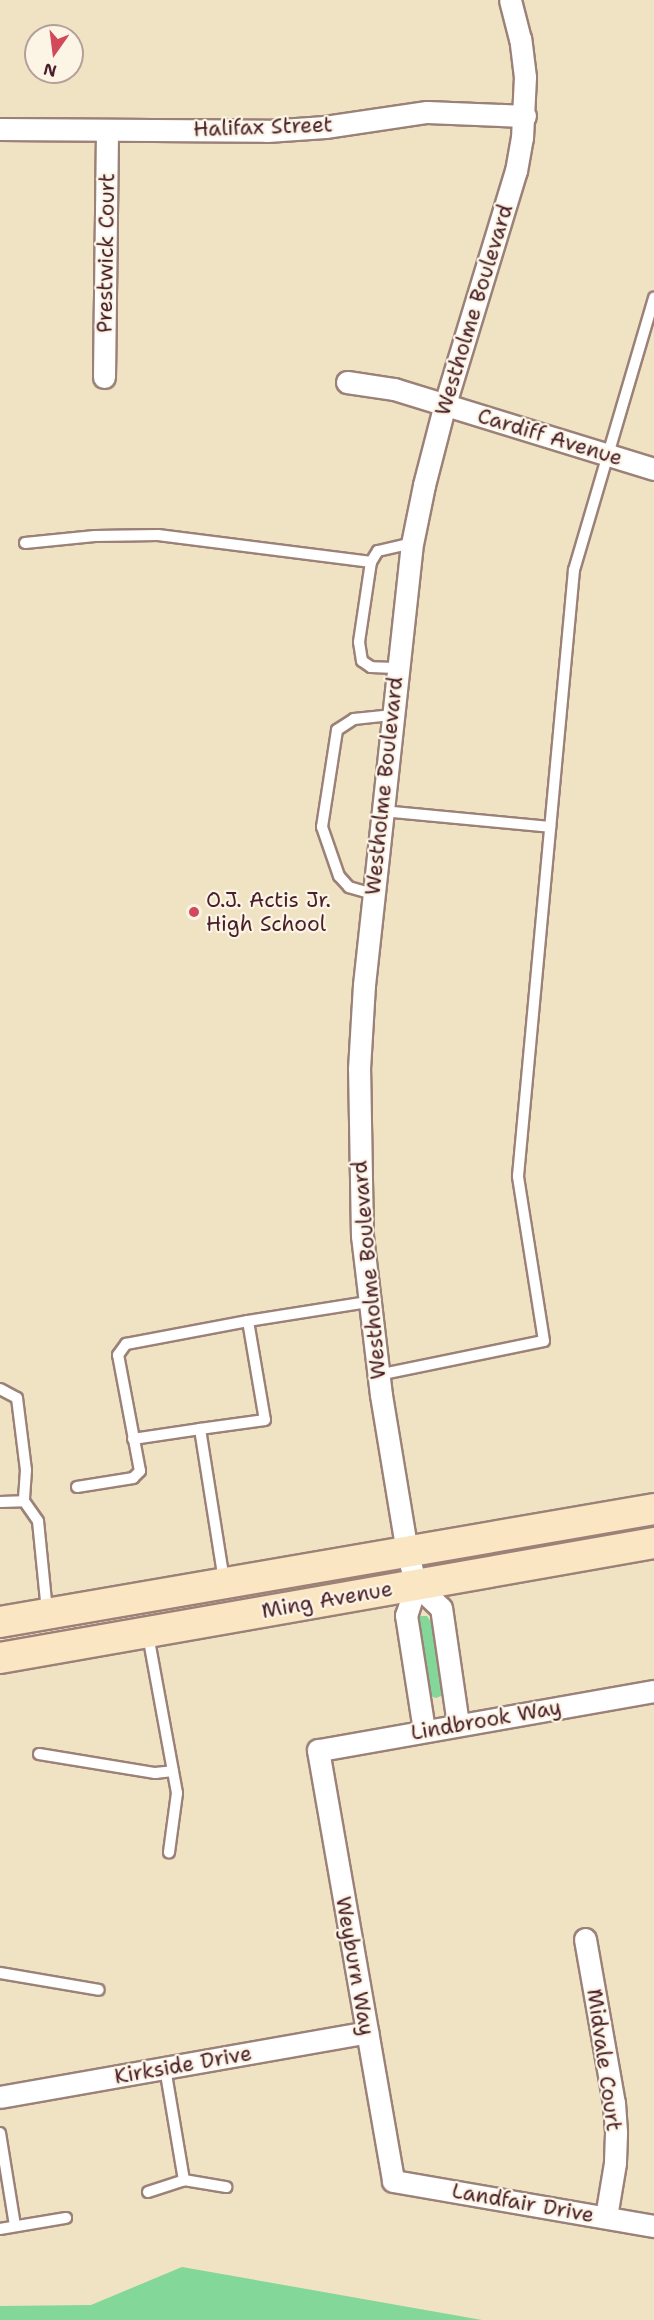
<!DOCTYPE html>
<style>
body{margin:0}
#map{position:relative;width:654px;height:2320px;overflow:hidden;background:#efe3c4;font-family:"Shantell Sans",sans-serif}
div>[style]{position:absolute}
.green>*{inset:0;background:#83d799}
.roads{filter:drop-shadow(2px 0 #9c8178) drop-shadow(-2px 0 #9c8178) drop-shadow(0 2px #9c8178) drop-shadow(0 -2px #9c8178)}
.service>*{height:10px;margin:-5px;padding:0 5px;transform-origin:5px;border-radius:5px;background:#fff}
.minor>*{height:21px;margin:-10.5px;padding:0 10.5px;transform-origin:10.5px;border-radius:10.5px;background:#fff}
.secondary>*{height:30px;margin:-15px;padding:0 15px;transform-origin:15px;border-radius:15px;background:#fbe6c4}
.dots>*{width:16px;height:16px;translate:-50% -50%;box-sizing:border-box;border:3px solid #fcf5e5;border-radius:50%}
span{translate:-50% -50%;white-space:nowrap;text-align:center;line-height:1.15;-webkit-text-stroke:4.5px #fcf5e5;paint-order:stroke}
.street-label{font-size:21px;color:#4a1f2b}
.poi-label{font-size:21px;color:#4a1f2b}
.left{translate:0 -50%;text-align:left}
.north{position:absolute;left:24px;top:24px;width:60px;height:60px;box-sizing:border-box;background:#fcf5e5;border:2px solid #b59f9b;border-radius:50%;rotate:194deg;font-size:16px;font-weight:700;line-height:24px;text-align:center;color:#4a1f2b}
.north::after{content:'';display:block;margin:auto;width:21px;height:27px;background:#d1495b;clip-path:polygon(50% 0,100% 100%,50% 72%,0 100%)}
</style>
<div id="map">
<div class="green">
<i style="clip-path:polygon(421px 1616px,427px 1616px,431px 1622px,442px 1689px,441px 1696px,436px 1698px,427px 1695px,416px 1618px)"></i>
<i style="clip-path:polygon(182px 2267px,482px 2320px,0 2320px,0 2306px,91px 2305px)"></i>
</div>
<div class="roads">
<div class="service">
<i style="left:25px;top:543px;width:70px;rotate:-5.7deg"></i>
<i style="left:95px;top:536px;width:63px;rotate:-0.9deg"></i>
<i style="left:158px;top:535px;width:215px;rotate:7.2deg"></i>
<i style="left:396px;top:668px;width:25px;rotate:-178deg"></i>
<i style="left:371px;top:667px;width:11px;rotate:-146deg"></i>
<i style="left:362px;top:661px;width:19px;rotate:-99deg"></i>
<i style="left:359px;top:642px;width:81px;rotate:-81.5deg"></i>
<i style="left:371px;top:562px;width:13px;rotate:-58deg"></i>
<i style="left:378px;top:551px;width:35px;rotate:-13deg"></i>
<i style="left:382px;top:811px;width:169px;rotate:5.4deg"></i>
<i style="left:373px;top:894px;width:25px;rotate:-164deg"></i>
<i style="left:349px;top:887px;width:15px;rotate:-132deg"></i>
<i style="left:339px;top:876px;width:52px;rotate:-109.1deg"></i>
<i style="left:322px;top:827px;width:98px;rotate:-81.2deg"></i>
<i style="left:337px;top:730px;width:20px;rotate:-33deg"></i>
<i style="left:354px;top:719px;width:37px;rotate:-6deg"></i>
<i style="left:248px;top:1321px;width:121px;rotate:-9deg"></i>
<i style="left:378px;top:1375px;width:169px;rotate:-11.6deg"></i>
<i style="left:544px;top:1341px;width:167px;rotate:-99deg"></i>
<i style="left:518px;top:1176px;width:609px;rotate:-84.72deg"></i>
<i style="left:574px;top:570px;width:284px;rotate:-73.6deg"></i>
<i style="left:0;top:1389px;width:19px;rotate:28deg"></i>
<i style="left:17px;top:1398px;width:73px;rotate:82.9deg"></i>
<i style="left:26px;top:1470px;width:31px;rotate:94deg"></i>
<i style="left:133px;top:1439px;width:68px;rotate:-8.5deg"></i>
<i style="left:77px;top:1487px;width:57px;rotate:-9.1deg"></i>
<i style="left:133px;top:1478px;width:10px;rotate:-45deg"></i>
<i style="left:140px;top:1471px;width:118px;rotate:-100.7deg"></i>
<i style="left:118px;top:1355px;width:14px;rotate:-54deg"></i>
<i style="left:126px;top:1344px;width:124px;rotate:-10.7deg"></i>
<i style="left:248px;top:1321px;width:100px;rotate:80.3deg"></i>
<i style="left:265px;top:1420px;width:66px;rotate:172.1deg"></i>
<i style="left:200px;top:1429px;width:153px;rotate:81deg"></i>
<i style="left:0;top:1502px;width:24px;rotate:-2deg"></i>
<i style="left:24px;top:1501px;width:24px;rotate:55deg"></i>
<i style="left:38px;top:1521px;width:90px;rotate:84.3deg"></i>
<i style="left:148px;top:1635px;width:161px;rotate:79.6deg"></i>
<i style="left:177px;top:1793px;width:60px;rotate:97.7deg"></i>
<i style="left:39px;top:1754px;width:118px;rotate:9.3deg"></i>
<i style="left:155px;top:1773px;width:18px;rotate:-6deg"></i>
<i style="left:0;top:1973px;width:100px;rotate:9.7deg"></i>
<i style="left:165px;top:2068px;width:114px;rotate:80.4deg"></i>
<i style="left:184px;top:2180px;width:43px;rotate:9.5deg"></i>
<i style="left:0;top:2133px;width:94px;rotate:80.8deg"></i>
<i style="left:148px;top:2192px;width:38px;rotate:-18deg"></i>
<i style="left:0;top:2229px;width:67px;rotate:-9.5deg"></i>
</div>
<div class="minor">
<i style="left:0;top:129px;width:267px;rotate:0.4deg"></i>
<i style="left:267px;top:131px;width:58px;rotate:-3.9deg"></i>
<i style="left:325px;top:127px;width:103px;rotate:-8.4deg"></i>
<i style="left:427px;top:112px;width:98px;rotate:2.3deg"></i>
<i style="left:104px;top:377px;width:247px;rotate:-89.3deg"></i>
<i style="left:347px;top:382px;width:48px;rotate:8.5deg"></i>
<i style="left:394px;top:389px;width:272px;rotate:17.1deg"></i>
<i style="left:416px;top:1585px;width:32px;rotate:108deg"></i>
<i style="left:406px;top:1615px;width:116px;rotate:81.1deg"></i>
<i style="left:654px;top:1691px;width:341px;rotate:170deg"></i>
<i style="left:318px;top:1750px;width:437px;rotate:80.1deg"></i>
<i style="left:393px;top:2181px;width:265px;rotate:9.8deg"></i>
<i style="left:458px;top:1724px;width:117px;rotate:-98.3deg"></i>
<i style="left:441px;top:1608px;width:34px;rotate:-137deg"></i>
<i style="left:416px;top:1585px;width:34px;rotate:-105deg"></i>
<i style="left:407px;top:1552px;width:159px;rotate:-99.4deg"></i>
<i style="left:381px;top:1395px;width:160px;rotate:-96.8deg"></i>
<i style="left:362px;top:1236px;width:167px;rotate:-91deg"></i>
<i style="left:359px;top:1069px;width:84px;rotate:-86.6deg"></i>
<i style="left:364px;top:985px;width:439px;rotate:-83.8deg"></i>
<i style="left:411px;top:549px;width:65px;rotate:-78.5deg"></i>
<i style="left:424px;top:485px;width:84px;rotate:-75.5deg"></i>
<i style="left:445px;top:404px;width:244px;rotate:-73.1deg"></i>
<i style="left:516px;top:171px;width:34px;rotate:-80deg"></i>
<i style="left:522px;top:138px;width:61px;rotate:-87.2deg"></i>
<i style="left:525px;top:77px;width:38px;rotate:-97deg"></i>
<i style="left:520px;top:39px;width:40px;rotate:-104.4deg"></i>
<i style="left:585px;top:1939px;width:167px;rotate:80deg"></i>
<i style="left:614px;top:2103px;width:30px;rotate:86deg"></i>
<i style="left:616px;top:2133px;width:30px;rotate:92deg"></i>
<i style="left:615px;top:2163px;width:55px;rotate:99.5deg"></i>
<i style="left:0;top:2097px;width:373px;rotate:-10deg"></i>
</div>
<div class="secondary">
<i style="left:0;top:1622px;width:664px;rotate:-9.8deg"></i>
<i style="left:0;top:1658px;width:664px;rotate:-9.97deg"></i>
</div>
</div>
<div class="dots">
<i style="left:194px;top:912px;background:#d1495b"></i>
</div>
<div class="street-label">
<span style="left:263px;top:127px;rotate:-2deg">Halifax Street</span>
<span style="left:106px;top:253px;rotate:-89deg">Prestwick Court</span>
<span style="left:474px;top:310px;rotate:-73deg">Westholme Boulevard</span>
<span style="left:550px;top:437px;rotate:17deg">Cardiff Avenue</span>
<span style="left:384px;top:786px;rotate:-84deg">Westholme Boulevard</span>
<span style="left:369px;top:1270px;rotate:-95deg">Westholme Boulevard</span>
<span style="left:327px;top:1600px;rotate:-10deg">Ming Avenue</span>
<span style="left:486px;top:1720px;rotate:-10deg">Lindbrook Way</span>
<span style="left:355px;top:1966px;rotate:80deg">Weyburn Way</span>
<span style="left:604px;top:2060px;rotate:82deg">Midvale Court</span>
<span style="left:183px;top:2065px;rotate:-10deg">Kirkside Drive</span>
<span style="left:523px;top:2203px;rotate:10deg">Landfair Drive</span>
</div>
<div class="poi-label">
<span class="left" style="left:206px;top:912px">O.J. Actis Jr.<br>High School</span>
</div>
<div class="north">N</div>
</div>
